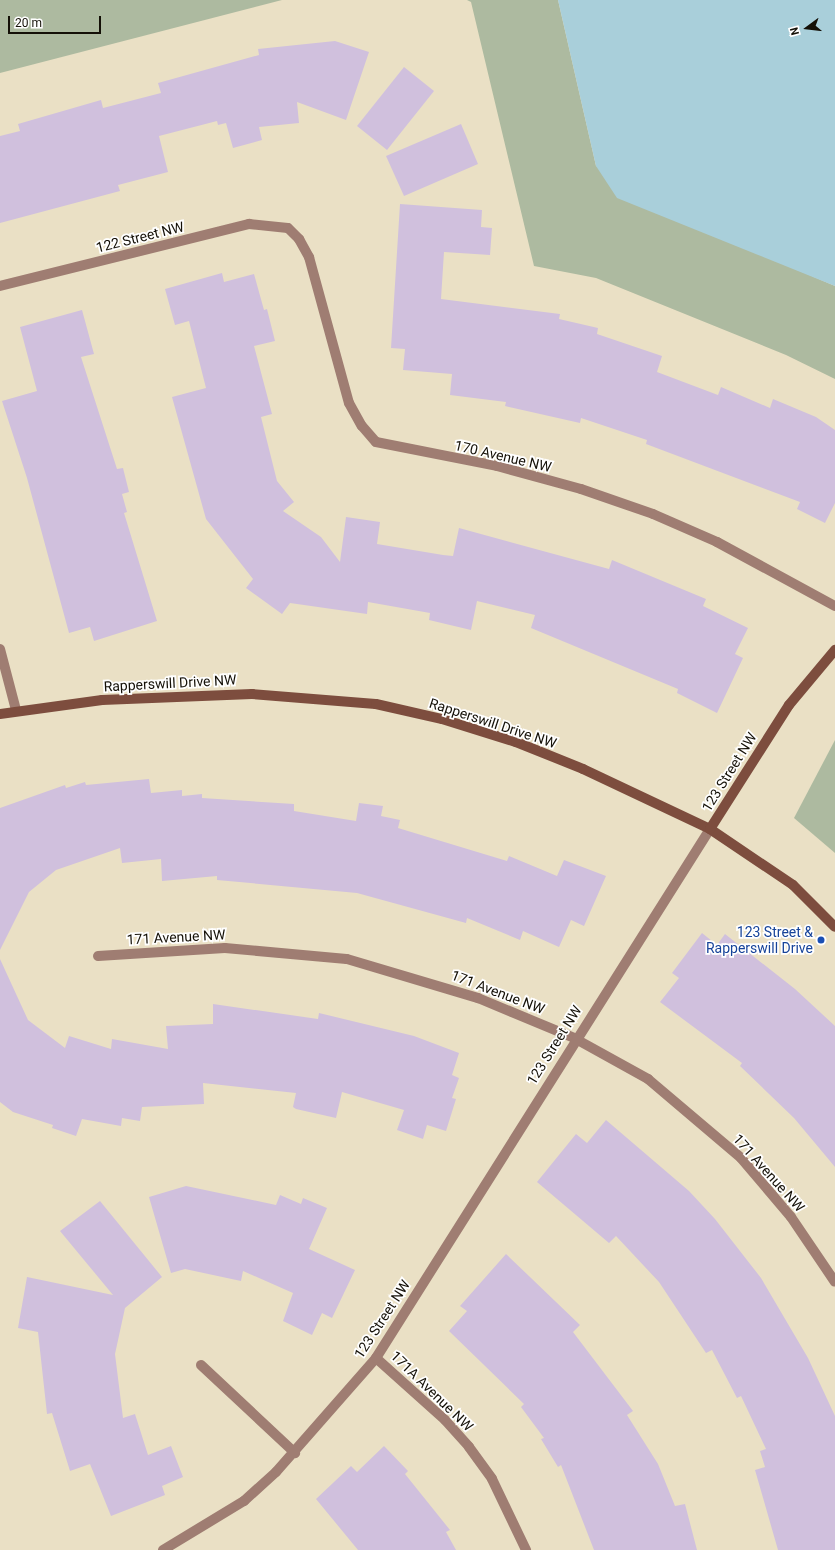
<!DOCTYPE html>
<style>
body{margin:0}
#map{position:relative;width:835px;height:1550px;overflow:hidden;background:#eae0c5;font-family:Roboto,sans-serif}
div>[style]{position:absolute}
.green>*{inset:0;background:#adbaa0}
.water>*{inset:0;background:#a9cfda}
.building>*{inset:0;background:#d0c0dd}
.street>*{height:10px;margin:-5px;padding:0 5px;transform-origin:5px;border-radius:5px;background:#9f7d72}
.secondary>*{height:10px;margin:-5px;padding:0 5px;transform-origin:5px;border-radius:5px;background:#7d4d3e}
.dots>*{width:11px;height:11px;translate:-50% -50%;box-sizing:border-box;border:2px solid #fff;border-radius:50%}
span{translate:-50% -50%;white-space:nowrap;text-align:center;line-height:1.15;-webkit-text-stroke:3.5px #fff;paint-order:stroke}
.street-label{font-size:14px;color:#141007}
.transit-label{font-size:14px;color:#164399}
.right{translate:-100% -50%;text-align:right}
.north{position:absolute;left:787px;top:8px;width:40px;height:40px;-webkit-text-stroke:3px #fff;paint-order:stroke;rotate:255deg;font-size:11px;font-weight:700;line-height:16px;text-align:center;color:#141007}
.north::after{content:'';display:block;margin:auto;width:14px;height:18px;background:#141007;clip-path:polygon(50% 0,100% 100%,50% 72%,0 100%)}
.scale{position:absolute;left:8px;top:16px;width:93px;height:18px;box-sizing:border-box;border:2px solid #141007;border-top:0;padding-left:5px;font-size:12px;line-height:14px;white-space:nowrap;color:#141007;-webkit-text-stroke:3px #fff;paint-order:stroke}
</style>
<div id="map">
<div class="green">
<i style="clip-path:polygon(0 0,282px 0,0 73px)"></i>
<i style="clip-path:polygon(467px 0,558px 0,596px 166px,746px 248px,835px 286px,835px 379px,786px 355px,596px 278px,534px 266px,471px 2px)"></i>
<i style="clip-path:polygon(835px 740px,835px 853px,794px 818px)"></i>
</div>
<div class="water">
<i style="clip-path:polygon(558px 0,835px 0,835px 286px,617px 198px,596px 166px)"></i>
</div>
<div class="building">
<i style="clip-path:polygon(335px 41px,369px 52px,346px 120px,297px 102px,299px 123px,259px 127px,262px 140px,233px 148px,226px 123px,218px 125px,217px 121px,159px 136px,168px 172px,118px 185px,120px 191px,0 223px,0 136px,20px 131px,18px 124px,101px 100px,103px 108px,161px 93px,158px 83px,259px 55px,258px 49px)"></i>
<i style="clip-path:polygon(404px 67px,434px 91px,387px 150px,357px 126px)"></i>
<i style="clip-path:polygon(461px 124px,478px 164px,404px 196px,386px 156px)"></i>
<i style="clip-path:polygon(400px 204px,482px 210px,481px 227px,492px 228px,490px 255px,444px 252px,441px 299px,560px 314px,559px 319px,598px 328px,597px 334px,662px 356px,657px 372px,718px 395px,721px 387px,770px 408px,773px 399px,816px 417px,835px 430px,835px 503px,825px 523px,797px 509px,800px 502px,646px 444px,647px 440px,581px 418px,580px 423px,505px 406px,506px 402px,450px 395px,452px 374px,403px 370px,405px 349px,391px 348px)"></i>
<i style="clip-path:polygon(222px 273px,224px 282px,254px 274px,264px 310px,267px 309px,275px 341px,254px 346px,272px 414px,261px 417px,277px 481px,294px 502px,283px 511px,321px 537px,340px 562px,346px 517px,380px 522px,377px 544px,443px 555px,453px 556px,459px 528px,609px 569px,612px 560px,706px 599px,703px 606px,748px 628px,735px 654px,743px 658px,717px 713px,677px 693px,678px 689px,531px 628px,535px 615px,477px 601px,471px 630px,429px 620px,430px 613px,368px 602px,367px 614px,290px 603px,282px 614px,246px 588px,253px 579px,206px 519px,172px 397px,206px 388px,189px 321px,175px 325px,165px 289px)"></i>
<i style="clip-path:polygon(82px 310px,94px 354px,81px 357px,117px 469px,123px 468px,129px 492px,122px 494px,127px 512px,124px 513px,157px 621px,94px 641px,90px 627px,69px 633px,27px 478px,2px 401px,37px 391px,20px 327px)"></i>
<i style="clip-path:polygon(149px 779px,151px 793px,182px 790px,182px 796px,202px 794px,202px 798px,294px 804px,294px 811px,356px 821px,359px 803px,383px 806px,381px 816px,400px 820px,398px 828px,507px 861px,509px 856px,557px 876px,564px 860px,606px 876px,584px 926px,571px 920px,559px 947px,523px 931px,520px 940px,467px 918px,466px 923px,357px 893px,217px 880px,217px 876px,162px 881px,161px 859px,122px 863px,120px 848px,56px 870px,29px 892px,0 950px,0 808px,65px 785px,66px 788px,85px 782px,86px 785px)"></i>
<i style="clip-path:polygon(702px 933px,717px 945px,725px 934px,795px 989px,835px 1026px,835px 1167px,794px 1118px,740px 1066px,742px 1063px,660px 1002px,679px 978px,672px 973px)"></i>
<i style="clip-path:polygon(0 959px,28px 1020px,65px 1048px,69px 1036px,111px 1049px,112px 1039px,168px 1049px,166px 1026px,213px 1024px,213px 1004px,318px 1019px,319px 1013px,414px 1036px,459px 1053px,452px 1075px,459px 1078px,452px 1098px,456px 1099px,446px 1131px,427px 1125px,423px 1139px,397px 1130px,404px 1110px,342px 1092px,336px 1118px,296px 1109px,293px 1107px,296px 1093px,203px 1083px,204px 1104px,142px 1107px,140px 1121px,122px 1118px,121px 1126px,82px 1119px,76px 1136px,52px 1128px,53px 1125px,13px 1112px,0 1102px)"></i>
<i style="clip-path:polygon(606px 1120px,689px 1191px,715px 1219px,761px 1278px,808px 1358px,835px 1416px,835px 1550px,778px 1550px,755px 1470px,765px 1467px,760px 1451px,766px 1449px,741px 1396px,737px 1398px,712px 1350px,706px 1353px,659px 1282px,616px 1236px,609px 1243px,537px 1182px,576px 1134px,587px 1143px)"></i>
<i style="clip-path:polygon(186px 1186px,276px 1205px,280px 1195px,301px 1204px,303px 1198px,327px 1208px,309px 1249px,355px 1270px,332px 1318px,322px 1313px,312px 1335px,283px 1321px,293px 1293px,243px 1271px,241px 1281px,185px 1269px,171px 1273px,149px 1197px)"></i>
<i style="clip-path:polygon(100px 1201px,162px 1277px,125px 1308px,115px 1354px,123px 1418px,135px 1414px,148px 1455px,171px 1446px,183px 1477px,162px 1486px,165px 1495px,111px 1516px,90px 1464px,70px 1471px,52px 1413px,47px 1414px,38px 1332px,18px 1328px,27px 1277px,113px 1295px,60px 1231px)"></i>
<i style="clip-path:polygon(506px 1254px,580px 1325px,573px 1332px,633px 1411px,627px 1415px,658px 1464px,675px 1506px,685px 1504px,697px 1550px,594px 1550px,561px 1465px,558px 1467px,541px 1439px,544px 1438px,521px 1407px,524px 1404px,449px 1331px,467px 1311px,460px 1306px)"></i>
<i style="clip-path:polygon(384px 1446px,408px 1471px,405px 1474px,450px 1530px,446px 1532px,456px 1550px,358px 1550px,316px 1499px,351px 1466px,357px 1472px)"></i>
</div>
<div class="street">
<i style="left:0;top:286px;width:257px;rotate:-14deg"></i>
<i style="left:249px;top:224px;width:39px;rotate:6deg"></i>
<i style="left:288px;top:228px;width:16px;rotate:45deg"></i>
<i style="left:299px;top:239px;width:21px;rotate:61deg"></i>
<i style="left:309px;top:257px;width:151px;rotate:74.7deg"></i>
<i style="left:349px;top:403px;width:26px;rotate:61deg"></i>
<i style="left:362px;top:426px;width:21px;rotate:49deg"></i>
<i style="left:376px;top:442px;width:123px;rotate:11.2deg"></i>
<i style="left:497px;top:466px;width:87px;rotate:15.3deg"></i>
<i style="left:581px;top:489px;width:76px;rotate:19.1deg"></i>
<i style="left:653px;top:514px;width:70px;rotate:23.6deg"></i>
<i style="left:717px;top:542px;width:134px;rotate:28.5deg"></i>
<i style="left:0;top:649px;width:63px;rotate:75.3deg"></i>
<i style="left:98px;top:956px;width:127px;rotate:-3.6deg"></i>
<i style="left:225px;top:948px;width:122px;rotate:5.2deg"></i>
<i style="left:347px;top:959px;width:137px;rotate:16.6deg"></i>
<i style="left:478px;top:998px;width:104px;rotate:22.6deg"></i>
<i style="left:574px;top:1038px;width:85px;rotate:29deg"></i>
<i style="left:648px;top:1079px;width:122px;rotate:40.3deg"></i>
<i style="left:741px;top:1158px;width:77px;rotate:49.7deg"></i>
<i style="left:791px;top:1217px;width:78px;rotate:55.9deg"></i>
<i style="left:376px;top:1358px;width:93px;rotate:41.9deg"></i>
<i style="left:445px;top:1420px;width:36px;rotate:48deg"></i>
<i style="left:469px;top:1447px;width:39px;rotate:54deg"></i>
<i style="left:492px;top:1479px;width:79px;rotate:64.4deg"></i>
<i style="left:201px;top:1365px;width:129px;rotate:43.1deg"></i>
<i style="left:163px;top:1550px;width:95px;rotate:-31.2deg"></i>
<i style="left:244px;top:1501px;width:43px;rotate:-42.2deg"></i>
<i style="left:276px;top:1472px;width:152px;rotate:-48.7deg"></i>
<i style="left:376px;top:1358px;width:626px;rotate:-57.73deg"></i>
</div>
<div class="secondary">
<i style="left:0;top:714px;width:103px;rotate:-7.8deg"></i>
<i style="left:102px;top:700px;width:150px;rotate:-2.3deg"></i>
<i style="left:252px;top:694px;width:124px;rotate:4.6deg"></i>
<i style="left:376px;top:704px;width:68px;rotate:12.8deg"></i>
<i style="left:442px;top:719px;width:77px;rotate:17.3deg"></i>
<i style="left:516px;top:742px;width:72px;rotate:21.9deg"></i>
<i style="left:583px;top:769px;width:140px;rotate:25.3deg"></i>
<i style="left:710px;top:829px;width:100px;rotate:34deg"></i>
<i style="left:793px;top:885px;width:59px;rotate:45deg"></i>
<i style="left:710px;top:829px;width:147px;rotate:-57.5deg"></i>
<i style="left:789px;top:705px;width:72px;rotate:-50.1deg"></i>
</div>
<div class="dots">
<i style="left:821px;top:940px;background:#1a4fb4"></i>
</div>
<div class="street-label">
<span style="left:140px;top:237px;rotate:-14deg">122 Street NW</span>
<span style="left:503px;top:456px;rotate:13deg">170 Avenue NW</span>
<span style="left:170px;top:683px;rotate:-3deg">Rapperswill Drive NW</span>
<span style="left:493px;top:723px;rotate:18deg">Rapperswill Drive NW</span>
<span style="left:729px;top:772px;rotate:-58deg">123 Street NW</span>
<span style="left:176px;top:937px;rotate:-3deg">171 Avenue NW</span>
<span style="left:498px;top:992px;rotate:21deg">171 Avenue NW</span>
<span style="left:554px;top:1045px;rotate:-58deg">123 Street NW</span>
<span style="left:769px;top:1173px;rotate:48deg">171 Avenue NW</span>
<span style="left:382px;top:1319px;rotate:-57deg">123 Street NW</span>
<span style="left:432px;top:1391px;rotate:44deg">171A Avenue NW</span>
</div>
<div class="transit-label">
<span class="right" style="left:813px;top:940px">123 Street &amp;<br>Rapperswill Drive</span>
</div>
<div class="north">N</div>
<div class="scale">20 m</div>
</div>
